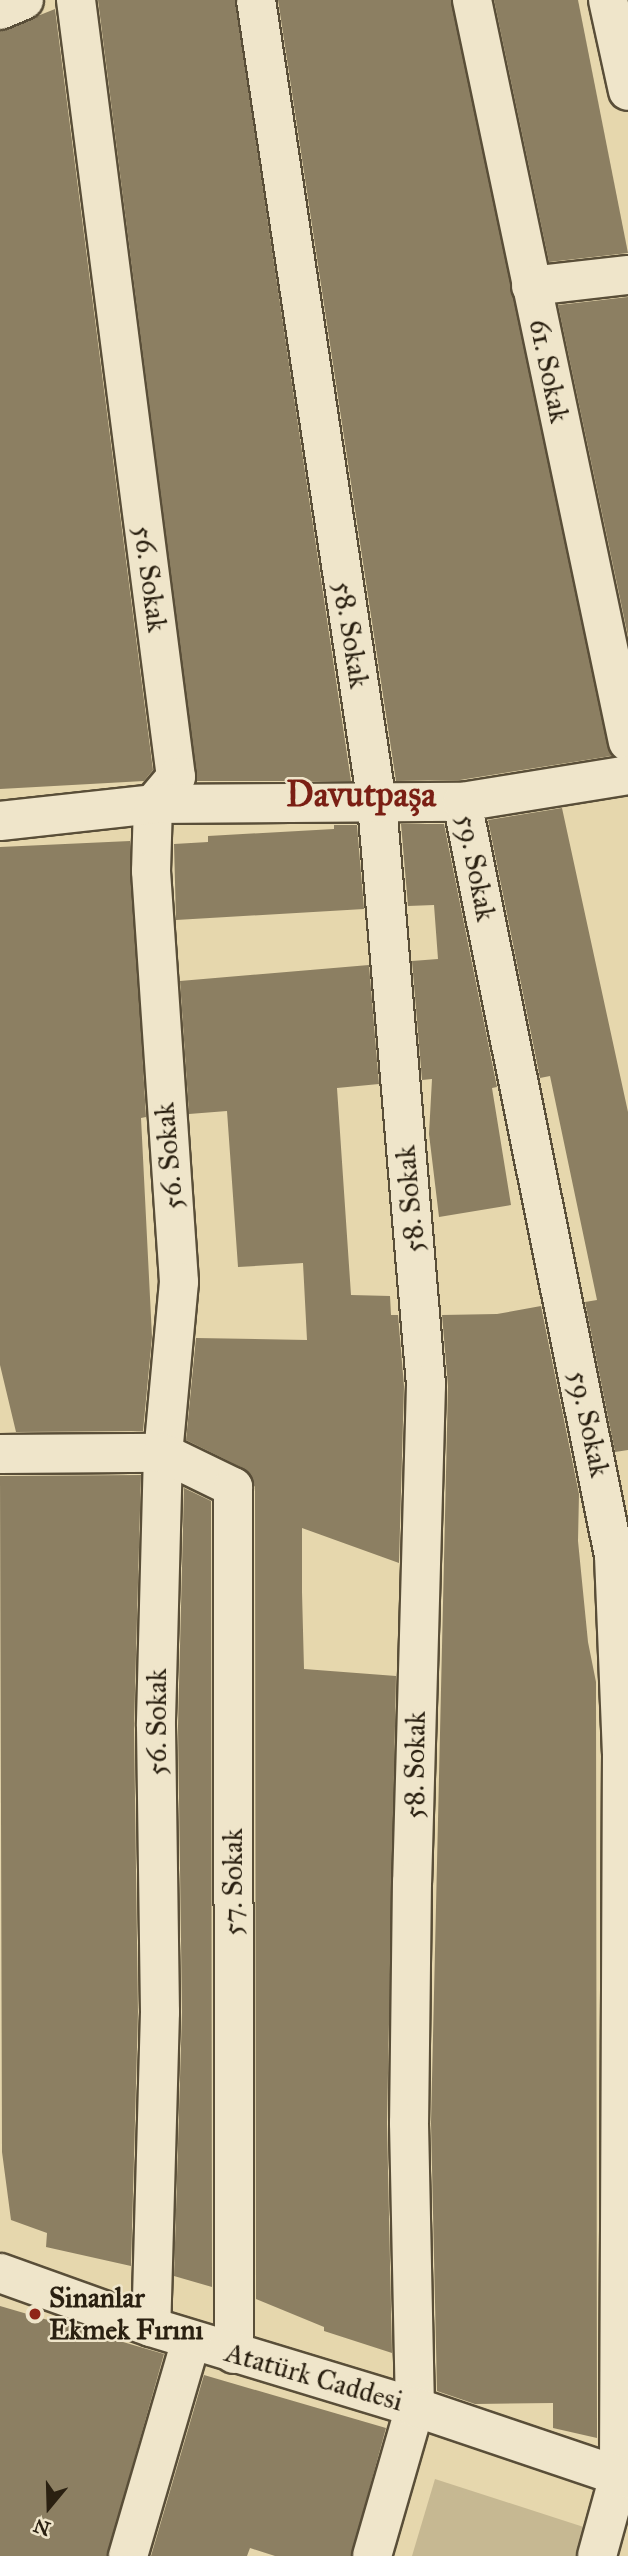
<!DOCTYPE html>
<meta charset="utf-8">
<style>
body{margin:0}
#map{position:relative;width:628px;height:2556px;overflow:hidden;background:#e6d7ad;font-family:"IM FELL Great Primer",serif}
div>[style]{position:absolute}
.green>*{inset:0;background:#c6b892}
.building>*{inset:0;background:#8c7f62}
.roads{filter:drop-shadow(2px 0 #594e38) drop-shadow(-2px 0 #594e38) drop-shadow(0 2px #594e38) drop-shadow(0 -2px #594e38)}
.minor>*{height:38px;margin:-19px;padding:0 19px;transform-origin:19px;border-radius:19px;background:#efe5ca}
.dots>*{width:19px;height:19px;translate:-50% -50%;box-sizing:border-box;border:4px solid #efe5ca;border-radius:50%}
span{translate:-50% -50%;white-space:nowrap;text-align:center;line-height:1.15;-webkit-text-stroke:5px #efe5ca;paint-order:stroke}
.street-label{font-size:28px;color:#2a2011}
.poi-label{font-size:28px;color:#2a2011;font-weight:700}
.left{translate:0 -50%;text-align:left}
.district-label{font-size:35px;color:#7a1f14;font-weight:700}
.north{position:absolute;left:14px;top:2472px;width:70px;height:70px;-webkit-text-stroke:5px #efe5ca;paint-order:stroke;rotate:199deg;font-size:19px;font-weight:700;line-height:28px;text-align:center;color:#2a2011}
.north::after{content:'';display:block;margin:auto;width:24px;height:32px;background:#2a2011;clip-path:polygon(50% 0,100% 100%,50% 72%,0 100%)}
</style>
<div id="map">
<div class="green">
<i style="clip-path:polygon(435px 2479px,596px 2531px,588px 2556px,412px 2556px)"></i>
</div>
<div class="building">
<i style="clip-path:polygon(98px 0,235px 0,351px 781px,197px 781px)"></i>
<i style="clip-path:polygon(278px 0,451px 0,611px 756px,460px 780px,396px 781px)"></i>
<i style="clip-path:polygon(494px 0,578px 0,628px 253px,549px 262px)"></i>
<i style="clip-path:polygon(55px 9px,153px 770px,144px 781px,0 789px,0 31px)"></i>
<i style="clip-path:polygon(628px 297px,628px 636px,558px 305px)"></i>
<i style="clip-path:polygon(562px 808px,628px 1112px,628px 1450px,615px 1452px,585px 1302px,597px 1300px,550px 1076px,540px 1078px,488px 820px)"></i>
<i style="clip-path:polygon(401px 824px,444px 824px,497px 1087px,492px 1088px,511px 1205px,439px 1217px,429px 1134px,432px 1079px,422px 1080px,412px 961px,438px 959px,434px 905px,408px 906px)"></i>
<i style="clip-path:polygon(334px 825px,357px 825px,364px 909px,176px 920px,174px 844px,208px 842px,208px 836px,334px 829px)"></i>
<i style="clip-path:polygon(130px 841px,146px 1117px,141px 1118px,152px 1337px,143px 1431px,16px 1432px,0 1365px,0 847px)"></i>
<i style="clip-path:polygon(369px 965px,379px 1084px,337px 1088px,351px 1295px,390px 1296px,391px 1315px,398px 1315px,404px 1386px,399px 1563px,302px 1528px,302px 1592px,304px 1669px,396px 1676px,387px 2123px,392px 2353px,324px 2331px,324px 2327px,256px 2299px,255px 1487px,243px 1468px,186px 1440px,196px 1338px,307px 1340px,303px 1263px,238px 1267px,227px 1111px,189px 1114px,180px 981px)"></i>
<i style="clip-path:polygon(541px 1306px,579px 1494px,578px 1541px,588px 1642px,596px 1682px,597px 2438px,553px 2428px,553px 2403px,475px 2404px,437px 2391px,431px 2123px,448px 1386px,442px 1315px,497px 1314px)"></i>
<i style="clip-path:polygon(141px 1475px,134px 1726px,138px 2012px,131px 2266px,46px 2247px,47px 2233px,11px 2220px,2px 2152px,0 1476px)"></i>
<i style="clip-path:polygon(184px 1488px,211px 1501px,212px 2287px,174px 2276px,182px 2012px,178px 1726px)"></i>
<i style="clip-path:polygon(0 2306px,164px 2354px,107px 2556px,0 2556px)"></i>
<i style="clip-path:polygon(204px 2375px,386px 2428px,351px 2556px,275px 2556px,250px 2548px,247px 2556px,151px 2556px)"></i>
</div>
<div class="roads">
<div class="minor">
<i style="left:76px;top:0;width:783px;rotate:82.67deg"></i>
<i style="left:176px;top:777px;width:35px;rotate:130deg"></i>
<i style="left:153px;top:804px;width:67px;rotate:91.7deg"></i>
<i style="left:151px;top:871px;width:412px;rotate:86.1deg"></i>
<i style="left:179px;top:1282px;width:172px;rotate:95.3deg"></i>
<i style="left:163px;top:1453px;width:273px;rotate:91.5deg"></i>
<i style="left:156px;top:1726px;width:286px;rotate:89.2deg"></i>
<i style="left:160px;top:2012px;width:315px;rotate:91.6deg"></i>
<i style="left:256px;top:0;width:813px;rotate:81.44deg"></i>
<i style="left:377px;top:804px;width:583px;rotate:85.18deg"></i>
<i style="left:426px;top:1385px;width:497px;rotate:91.6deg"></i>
<i style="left:412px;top:1882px;width:241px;rotate:90.7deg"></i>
<i style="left:409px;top:2123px;width:284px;rotate:88.8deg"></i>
<i style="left:415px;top:2407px;width:155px;rotate:106.1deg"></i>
<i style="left:472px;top:0;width:758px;rotate:78.13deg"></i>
<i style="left:608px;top:0;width:93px;rotate:77.6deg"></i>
<i style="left:0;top:10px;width:26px;rotate:-23deg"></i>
<i style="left:531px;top:286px;width:98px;rotate:-6.5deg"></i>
<i style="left:462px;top:802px;width:769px;rotate:78.6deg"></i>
<i style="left:614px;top:1556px;width:197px;rotate:87.7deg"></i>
<i style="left:622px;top:1753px;width:723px;rotate:90.24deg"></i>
<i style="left:619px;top:2476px;width:83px;rotate:105.4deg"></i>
<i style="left:0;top:821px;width:154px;rotate:-6.3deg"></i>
<i style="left:153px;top:804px;width:309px;rotate:-0.4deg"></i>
<i style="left:462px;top:802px;width:168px;rotate:-9.2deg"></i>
<i style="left:0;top:1454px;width:163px;rotate:-0.4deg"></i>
<i style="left:163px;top:1453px;width:78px;rotate:25.9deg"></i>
<i style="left:233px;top:1487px;width:867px;rotate:89.93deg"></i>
<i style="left:0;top:2273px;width:160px;rotate:19.7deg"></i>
<i style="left:151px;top:2327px;width:276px;rotate:16.9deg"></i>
<i style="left:415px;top:2407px;width:225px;rotate:18.7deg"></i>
<i style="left:128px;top:2556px;width:225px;rotate:-73.7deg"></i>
</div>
</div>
<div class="dots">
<i style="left:35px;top:2314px;background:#8f2418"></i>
</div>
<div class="street-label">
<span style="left:549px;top:371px;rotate:78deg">61. Sokak</span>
<span style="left:150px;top:579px;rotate:82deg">56. Sokak</span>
<span style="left:351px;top:635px;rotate:81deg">58. Sokak</span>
<span style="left:476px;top:868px;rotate:79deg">59. Sokak</span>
<span style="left:169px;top:1156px;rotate:-95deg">56. Sokak</span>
<span style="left:410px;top:1199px;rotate:-95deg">58. Sokak</span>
<span style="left:589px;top:1424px;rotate:78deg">59. Sokak</span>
<span style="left:157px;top:1722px;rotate:-90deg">56. Sokak</span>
<span style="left:415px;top:1765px;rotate:-89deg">58. Sokak</span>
<span style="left:233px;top:1882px;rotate:-90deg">57. Sokak</span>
<span style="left:314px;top:2377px;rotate:16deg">Atatürk Caddesi</span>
</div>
<div class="poi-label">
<span class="left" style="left:49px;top:2314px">Sinanlar<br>Ekmek Fırını</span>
</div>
<div class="district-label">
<span style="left:361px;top:795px">Davutpaşa</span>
</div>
<div class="north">N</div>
</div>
